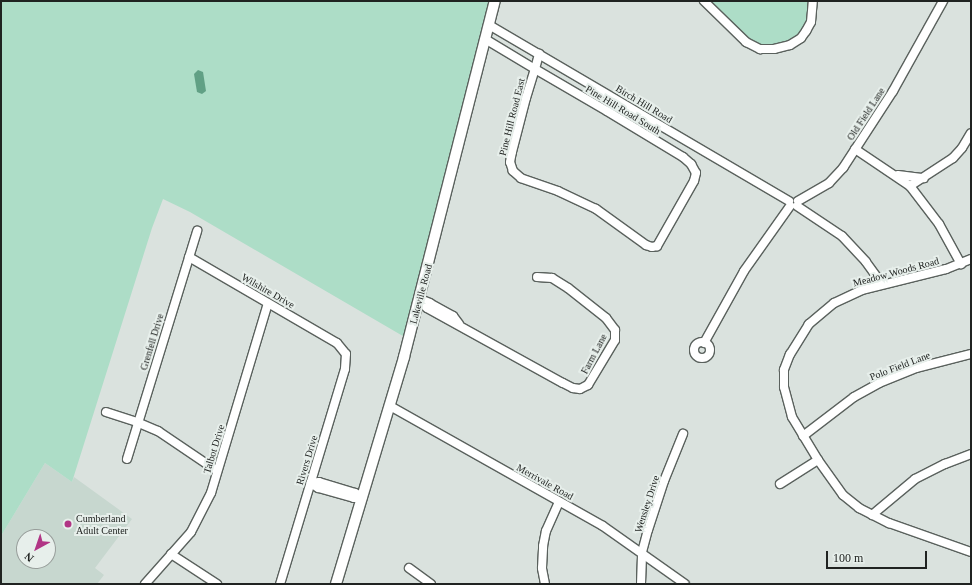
<!DOCTYPE html>
<style>
body{margin:0}
#map{position:relative;width:972px;height:585px;overflow:hidden;background:#dae2de;font-family:Georgia,serif}
div>[style]{position:absolute}
.built>*{inset:0;background:#c7d7cf}
.green>*{inset:0;background:#adddc7}
.water>*{inset:0;background:#61a085}
.roads{filter:drop-shadow(1px 0 #5a615d) drop-shadow(-1px 0 #5a615d) drop-shadow(0 1px #5a615d) drop-shadow(0 -1px #5a615d)}
.minor>*{height:8px;margin:-4px;padding:0 4px;transform-origin:4px;border-radius:4px;background:#fff}
.minor>.ring{margin:-4px;padding:0;box-sizing:content-box;background:none;border:8px solid #fff;border-radius:50%}
.major>*{height:10px;margin:-5px;padding:0 5px;transform-origin:5px;border-radius:5px;background:#fff}
.dots>*{width:11px;height:11px;translate:-50% -50%;box-sizing:border-box;border:2px solid #e7efeb;border-radius:50%}
span{translate:-50% -50%;white-space:nowrap;text-align:center;line-height:1.15;-webkit-text-stroke:4px #e7efeb;paint-order:stroke}
.street-label{font-size:10px;color:#202321}
.poi-label{font-size:10px;color:#202321}
.left{translate:0 -50%;text-align:left}
.frame{position:absolute;inset:0;border:2px solid #202321;pointer-events:none}
.north{position:absolute;left:16px;top:529px;width:40px;height:40px;box-sizing:border-box;background:#e7efeb;border:1px solid #979d9a;border-radius:50%;rotate:220deg;font-size:11px;font-weight:700;line-height:16px;text-align:center;color:#202321}
.north::after{content:'';display:block;margin:auto;width:14px;height:18px;background:#b13585;clip-path:polygon(50% 0,100% 100%,50% 72%,0 100%)}
.scale{position:absolute;left:826px;top:551px;width:101px;height:18px;box-sizing:border-box;border:2px solid #202321;border-top:0;padding-left:5px;font-size:12px;line-height:14px;white-space:nowrap;color:#202321;-webkit-text-stroke:3px #e7efeb;paint-order:stroke}
</style>
<div id="map">
<div class="built">
<i style="clip-path:polygon(evenodd,45px 463px,72px 482px,74px 477px,132px 519px,95px 568px,104px 575px,97px 584px,1px 584px,1px 536px,45px 463px,24px 537px,48px 537px,48px 561px,24px 561px,24px 537px)"></i>
</div>
<div class="green">
<i style="clip-path:polygon(1px 1px,494px 1px,408px 339px,190px 212px,163px 199px,152px 228px,72px 482px,45px 463px,1px 536px)"></i>
<i style="clip-path:polygon(704px 1px,813px 1px,811px 22px,790px 45px,760px 49px)"></i>
</div>
<div class="water">
<i style="clip-path:polygon(198px 70px,203px 72px,206px 91px,202px 94px,197px 92px,194px 74px)"></i>
</div>
<div class="roads">
<div class="minor">
<i style="left:704px;top:1px;width:59px;rotate:44.3deg"></i>
<i style="left:746px;top:42px;width:16px;rotate:27deg"></i>
<i style="left:760px;top:49px;width:14px"></i>
<i style="left:774px;top:49px;width:16px;rotate:-14deg"></i>
<i style="left:790px;top:45px;width:13px;rotate:-32deg"></i>
<i style="left:801px;top:38px;width:9px;rotate:-54deg"></i>
<i style="left:806px;top:31px;width:10px;rotate:-61deg"></i>
<i style="left:811px;top:22px;width:21px;rotate:-85deg"></i>
<i style="left:489px;top:25px;width:348px;rotate:30.4deg"></i>
<i style="left:485px;top:39px;width:58px;rotate:31deg"></i>
<i style="left:535px;top:69px;width:83px;rotate:30.3deg"></i>
<i style="left:607px;top:111px;width:89px;rotate:31.2deg"></i>
<i style="left:683px;top:157px;width:11px;rotate:41deg"></i>
<i style="left:691px;top:164px;width:10px;rotate:61deg"></i>
<i style="left:696px;top:173px;width:8px;rotate:104deg"></i>
<i style="left:694px;top:181px;width:75px;rotate:119.6deg"></i>
<i style="left:657px;top:246px;width:5px;rotate:169deg"></i>
<i style="left:652px;top:247px;width:6px;rotate:-162deg"></i>
<i style="left:646px;top:245px;width:62px;rotate:-144.2deg"></i>
<i style="left:596px;top:209px;width:42px;rotate:-154.7deg"></i>
<i style="left:558px;top:191px;width:39px;rotate:-161deg"></i>
<i style="left:521px;top:178px;width:11px;rotate:-139deg"></i>
<i style="left:513px;top:171px;width:9px;rotate:-108deg"></i>
<i style="left:510px;top:162px;width:10px;rotate:-79deg"></i>
<i style="left:512px;top:152px;width:56px;rotate:-75.5deg"></i>
<i style="left:526px;top:98px;width:30px;rotate:-73deg"></i>
<i style="left:535px;top:69px;width:16px;rotate:-75deg"></i>
<i style="left:855px;top:149px;width:66px;rotate:33.9deg"></i>
<i style="left:910px;top:186px;width:48px;rotate:52.7deg"></i>
<i style="left:939px;top:224px;width:46px;rotate:61.2deg"></i>
<i style="left:898px;top:175px;width:26px;rotate:7deg"></i>
<i style="left:910px;top:186px;width:51px;rotate:-33.1deg"></i>
<i style="left:953px;top:158px;width:13px;rotate:-48deg"></i>
<i style="left:962px;top:148px;width:17px;rotate:-59deg"></i>
<i style="left:798px;top:201px;width:36px;rotate:-30deg"></i>
<i style="left:829px;top:183px;width:21px;rotate:-47deg"></i>
<i style="left:843px;top:168px;width:92px;rotate:-57deg"></i>
<i style="left:893px;top:91px;width:103px;rotate:-60.9deg"></i>
<i style="left:797px;top:206px;width:54px;rotate:33.7deg"></i>
<i style="left:842px;top:236px;width:35px;rotate:47deg"></i>
<i style="left:866px;top:262px;width:27px;rotate:54deg"></i>
<i style="left:189px;top:257px;width:171px;rotate:30.2deg"></i>
<i style="left:337px;top:343px;width:14px;rotate:51deg"></i>
<i style="left:346px;top:354px;width:15px;rotate:94deg"></i>
<i style="left:345px;top:369px;width:225px;rotate:106.8deg"></i>
<i style="left:971px;top:259px;width:27px;rotate:158deg"></i>
<i style="left:946px;top:269px;width:87px;rotate:166deg"></i>
<i style="left:862px;top:290px;width:31px;rotate:155deg"></i>
<i style="left:834px;top:303px;width:33px;rotate:140deg"></i>
<i style="left:809px;top:324px;width:36px;rotate:122deg"></i>
<i style="left:790px;top:354px;width:17px;rotate:111deg"></i>
<i style="left:784px;top:370px;width:17px;rotate:90deg"></i>
<i style="left:784px;top:387px;width:31px;rotate:75deg"></i>
<i style="left:792px;top:417px;width:50px;rotate:58.8deg"></i>
<i style="left:818px;top:460px;width:43px;rotate:54.5deg"></i>
<i style="left:843px;top:495px;width:21px;rotate:39deg"></i>
<i style="left:859px;top:508px;width:34px;rotate:27deg"></i>
<i style="left:889px;top:523px;width:87px;rotate:19.5deg"></i>
<i style="left:459px;top:324px;width:10px;rotate:-127deg"></i>
<i style="left:453px;top:316px;width:26px;rotate:-151deg"></i>
<i style="left:430px;top:303px;width:11px;rotate:-158deg"></i>
<i style="left:420px;top:299px;width:11px;rotate:52deg"></i>
<i style="left:427px;top:308px;width:155px;rotate:28.9deg"></i>
<i style="left:563px;top:383px;width:11px;rotate:27deg"></i>
<i style="left:573px;top:388px;width:7px;rotate:8deg"></i>
<i style="left:580px;top:389px;width:9px;rotate:-27deg"></i>
<i style="left:588px;top:385px;width:52px;rotate:-59deg"></i>
<i style="left:615px;top:340px;width:10px;rotate:-90deg"></i>
<i style="left:615px;top:330px;width:15px;rotate:-127deg"></i>
<i style="left:606px;top:318px;width:48px;rotate:-141.7deg"></i>
<i style="left:568px;top:288px;width:19px;rotate:-148deg"></i>
<i style="left:552px;top:278px;width:15px;rotate:-176deg"></i>
<i class="ring" style="left:694px;top:342px;width:8px;height:8px"></i>
<i style="left:704px;top:343px;width:82px;rotate:-60.9deg"></i>
<i style="left:744px;top:271px;width:80px;rotate:-54.7deg"></i>
<i style="left:390px;top:406px;width:244px;rotate:29.4deg"></i>
<i style="left:603px;top:526px;width:100px;rotate:35.3deg"></i>
<i style="left:106px;top:412px;width:35px;rotate:18deg"></i>
<i style="left:139px;top:423px;width:21px;rotate:23deg"></i>
<i style="left:158px;top:431px;width:71px;rotate:34.1deg"></i>
<i style="left:803px;top:436px;width:64px;rotate:-37.4deg"></i>
<i style="left:854px;top:397px;width:29px;rotate:-29deg"></i>
<i style="left:879px;top:383px;width:40px;rotate:-22deg"></i>
<i style="left:916px;top:368px;width:57px;rotate:-14.3deg"></i>
<i style="left:127px;top:459px;width:239px;rotate:-72.9deg"></i>
<i style="left:319px;top:482px;width:38px;rotate:17deg"></i>
<i style="left:355px;top:493px;width:9px;rotate:36deg"></i>
<i style="left:362px;top:498px;width:8px;rotate:180deg"></i>
<i style="left:354px;top:498px;width:37px;rotate:-164deg"></i>
<i style="left:318px;top:488px;width:9px;rotate:-144deg"></i>
<i style="left:311px;top:483px;width:8px;rotate:-7deg"></i>
<i style="left:780px;top:484px;width:45px;rotate:-32.3deg"></i>
<i style="left:872px;top:515px;width:56px;rotate:-39.9deg"></i>
<i style="left:915px;top:479px;width:34px;rotate:-27deg"></i>
<i style="left:945px;top:464px;width:28px;rotate:-21deg"></i>
<i style="left:171px;top:554px;width:55px;rotate:33.1deg"></i>
<i style="left:409px;top:568px;width:27px;rotate:36deg"></i>
<i style="left:145px;top:584px;width:69px;rotate:-48.5deg"></i>
<i style="left:191px;top:532px;width:44px;rotate:-62.9deg"></i>
<i style="left:211px;top:493px;width:198px;rotate:-73.3deg"></i>
<i style="left:545px;top:584px;width:16px;rotate:-101deg"></i>
<i style="left:542px;top:568px;width:22px;rotate:-87deg"></i>
<i style="left:543px;top:546px;width:15px;rotate:-79deg"></i>
<i style="left:546px;top:531px;width:32px;rotate:-66deg"></i>
<i style="left:641px;top:584px;width:32px;rotate:-88deg"></i>
<i style="left:642px;top:552px;width:23px;rotate:-75deg"></i>
<i style="left:648px;top:530px;width:52px;rotate:-71.9deg"></i>
<i style="left:664px;top:481px;width:51px;rotate:-68deg"></i>
</div>
<div class="major">
<i style="left:336px;top:584px;width:237px;rotate:-73.3deg"></i>
<i style="left:404px;top:357px;width:367px;rotate:-75.7deg"></i>
</div>
</div>
<div class="dots">
<i style="left:68px;top:524px;background:#b13585"></i>
</div>
<div class="street-label">
<span style="left:644px;top:104px;rotate:31deg">Birch Hill Road</span>
<span style="left:623px;top:110px;rotate:31deg">Pine Hill Road South</span>
<span style="left:866px;top:114px;rotate:-57deg">Old Field Lane</span>
<span style="left:512px;top:117px;rotate:-76deg">Pine Hill Road East</span>
<span style="left:896px;top:272px;rotate:-15deg">Meadow Woods Road</span>
<span style="left:268px;top:291px;rotate:30deg">Wilshire Drive</span>
<span style="left:421px;top:294px;rotate:-75deg">Lakeville Road</span>
<span style="left:152px;top:342px;rotate:-73deg">Grenfell Drive</span>
<span style="left:594px;top:354px;rotate:-62deg">Farm Lane</span>
<span style="left:900px;top:366px;rotate:-21deg">Polo Field Lane</span>
<span style="left:214px;top:449px;rotate:-73deg">Talbot Drive</span>
<span style="left:307px;top:460px;rotate:-73deg">Rivers Drive</span>
<span style="left:545px;top:482px;rotate:29deg">Merrivale Road</span>
<span style="left:647px;top:504px;rotate:-72deg">Wensley Drive</span>
</div>
<div class="poi-label">
<span class="left" style="left:76px;top:524px">Cumberland<br>Adult Center</span>
</div>
<div class="frame"></div>
<div class="north">N</div>
<div class="scale">100 m</div>
</div>
